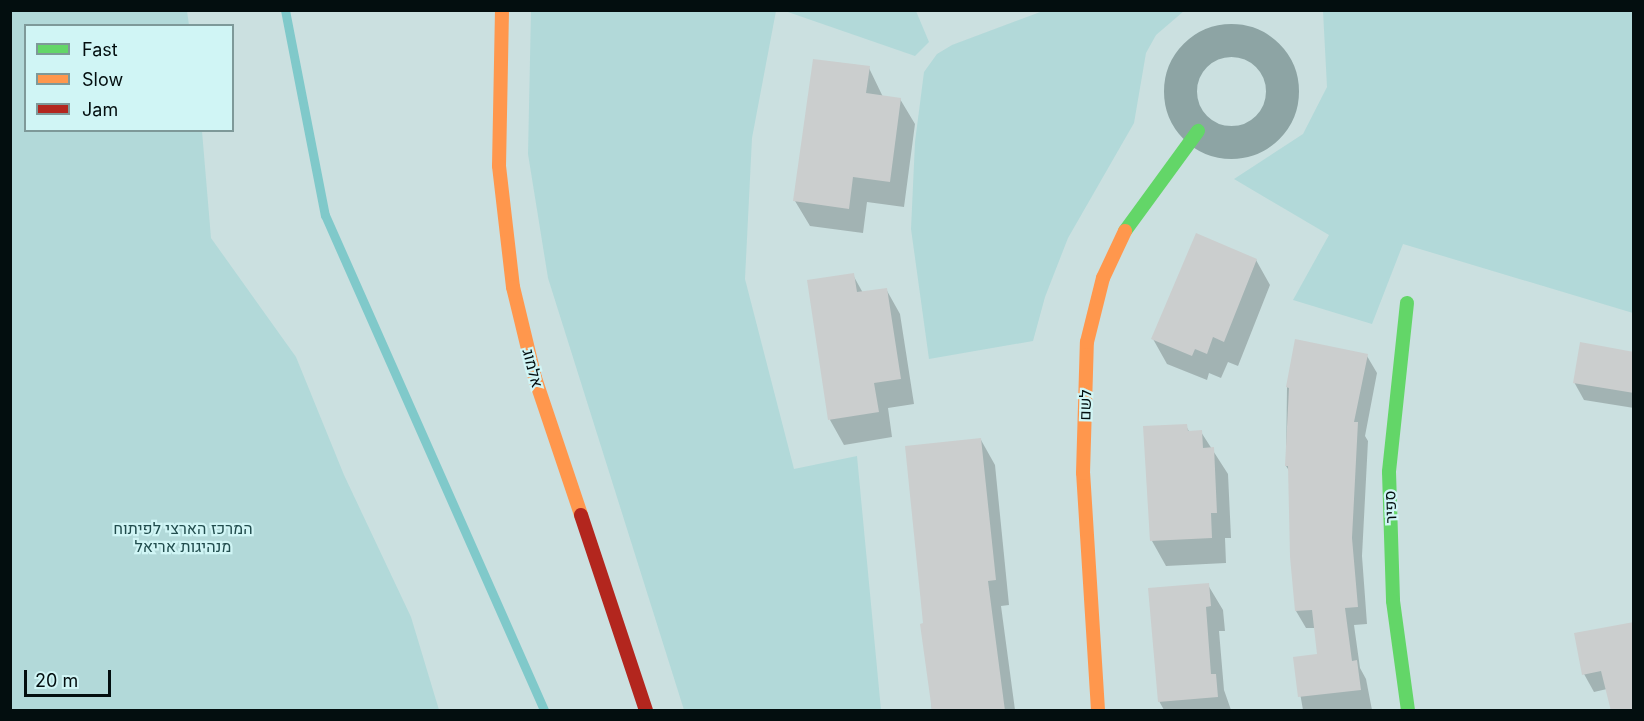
<!DOCTYPE html>
<meta charset="utf-8">
<style>
body{margin:0}
#map{position:relative;width:1644px;height:721px;overflow:hidden;background:#cbe0e0;font-family:Inter,Heebo,sans-serif}
div>[style]{position:absolute}
.green>*{inset:0;background:#b2d9d9}
.shadow>*{inset:0;background:#0003}
.stream>*{height:9px;margin:-4.5px;padding:0 4.5px;transform-origin:4.5px;border-radius:4.5px;background:#80c9ca}
.building>*{inset:0;background:#cbcece}
.street>*{height:33px;margin:-16.5px;padding:0 16.5px;transform-origin:16.5px;border-radius:16.5px;background:#8da4a4}
.street>.ring{margin:-16.5px;padding:0;box-sizing:content-box;background:none;border:33px solid #8da4a4;border-radius:50%}
.fast>*{height:14px;margin:-7px;padding:0 7px;transform-origin:7px;border-radius:7px;background:#63d668}
.slow>*{height:14px;margin:-7px;padding:0 7px;transform-origin:7px;border-radius:7px;background:#ff974d}
.jam>*{height:14px;margin:-7px;padding:0 7px;transform-origin:7px;border-radius:7px;background:#b3261e}
span{translate:-50% -50%;white-space:nowrap;text-align:center;line-height:1.15;-webkit-text-stroke:4.5px #d0f5f5;paint-order:stroke}
.street-label{font-size:16px;color:#030e0f}
.park-label{font-size:16px;color:#214c4d}
.frame{position:absolute;inset:0;border:12px solid #030e0f;pointer-events:none}
.legend{position:absolute;left:24px;top:24px;width:210px;height:108px;box-sizing:border-box;background:#d0f5f5;border:2px solid #7e9999;margin:0;padding:8px 10px;list-style:none;font-size:18px;color:#030e0f}
.legend li{display:flex;align-items:center;gap:12px;height:30px}
.legend b{width:30px;border:2px solid #7e9999}
.scale{position:absolute;left:24px;top:670px;width:87px;height:27px;box-sizing:border-box;border:3px solid #030e0f;border-top:0;padding-left:8px;font-size:18px;line-height:21px;white-space:nowrap;color:#030e0f;-webkit-text-stroke:4px #d0f5f5;paint-order:stroke}
</style>
<div id="map">
<div class="green">
<i style="clip-path:polygon(10px 11px,187px 11px,189px 25px,26px 26px,26px 130px,202px 131px,211px 238px,296px 357px,344px 475px,411px 617px,439px 710px,11px 710px)"></i>
<i style="clip-path:polygon(531px 11px,776px 11px,752px 138px,745px 279px,794px 469px,857px 456px,881px 710px,684px 710px,548px 278px,528px 154px)"></i>
<i style="clip-path:polygon(785px 11px,916px 11px,929px 42px,915px 56px)"></i>
<i style="clip-path:polygon(1043px 11px,1184px 11px,1156px 35px,1146px 53px,1134px 123px,1068px 238px,1045px 297px,1033px 341px,929px 359px,911px 229px,915px 142px,924px 72px,937px 54px,952px 45px)"></i>
<i style="clip-path:polygon(1323px 11px,1633px 11px,1633px 313px,1403px 244px,1372px 324px,1293px 300px,1329px 235px,1234px 179px,1303px 134px,1327px 87px)"></i>
</div>
<div class="shadow">
<i style="clip-path:polygon(869px 68px,883px 97px,900px 99px,915px 124px,904px 207px,867px 202px,863px 233px,810px 226px,795px 201px)"></i>
<i style="clip-path:polygon(1256px 260px,1270px 285px,1238px 366px,1228px 362px,1221px 378px,1209px 373px,1207px 380px,1167px 364px,1153px 339px)"></i>
<i style="clip-path:polygon(853px 275px,863px 293px,886px 289px,900px 314px,914px 404px,888px 408px,892px 437px,844px 445px,830px 420px)"></i>
<i style="clip-path:polygon(1634px 353px,1634px 408px,1584px 400px,1574px 382px)"></i>
<i style="clip-path:polygon(1367px 356px,1377px 373px,1365px 436px,1368px 441px,1362px 556px,1367px 624px,1354px 625px,1360px 668px,1366px 679px,1372px 710px,1303px 710px,1294px 659px,1319px 656px,1315px 628px,1306px 628px,1296px 611px,1290px 472px,1286px 466px,1287px 387px)"></i>
<i style="clip-path:polygon(1186px 426px,1190px 433px,1201px 432px,1228px 474px,1231px 538px,1225px 538px,1226px 563px,1166px 566px,1152px 541px)"></i>
<i style="clip-path:polygon(981px 440px,995px 465px,1009px 605px,1001px 606px,1015px 710px,932px 710px,925px 625px)"></i>
<i style="clip-path:polygon(1208px 585px,1223px 610px,1225px 631px,1219px 631px,1224px 690px,1231px 710px,1164px 710px,1159px 701px)"></i>
<i style="clip-path:polygon(1634px 624px,1607px 689px,1594px 692px,1584px 674px)"></i>
</div>
<div class="stream">
<i style="left:285px;top:10px;width:209px;rotate:79deg"></i>
<i style="left:325px;top:215px;width:541px;rotate:66.13deg"></i>
</div>
<div class="building">
<i style="clip-path:polygon(813px 59px,870px 66px,866px 93px,901px 98px,890px 182px,853px 177px,849px 209px,793px 201px)"></i>
<i style="clip-path:polygon(1196px 233px,1257px 259px,1224px 342px,1213px 337px,1207px 354px,1195px 349px,1192px 356px,1151px 339px)"></i>
<i style="clip-path:polygon(854px 273px,857px 292px,887px 288px,901px 379px,874px 383px,879px 412px,828px 420px,807px 280px)"></i>
<i style="clip-path:polygon(1295px 339px,1368px 354px,1354px 422px,1358px 422px,1352px 538px,1358px 607px,1345px 608px,1352px 661px,1357px 660px,1361px 690px,1298px 697px,1293px 657px,1317px 654px,1312px 610px,1295px 611px,1290px 557px,1288px 466px,1285px 466px,1289px 388px,1286px 387px)"></i>
<i style="clip-path:polygon(1580px 342px,1634px 352px,1634px 393px,1573px 383px)"></i>
<i style="clip-path:polygon(1187px 424px,1188px 431px,1202px 430px,1203px 448px,1214px 447px,1217px 513px,1211px 513px,1212px 538px,1150px 541px,1143px 426px)"></i>
<i style="clip-path:polygon(981px 438px,996px 580px,988px 581px,1005px 711px,932px 711px,920px 624px,923px 623px,905px 446px)"></i>
<i style="clip-path:polygon(1209px 583px,1211px 606px,1206px 607px,1211px 674px,1216px 674px,1218px 697px,1158px 702px,1148px 588px)"></i>
<i style="clip-path:polygon(1634px 622px,1634px 711px,1611px 711px,1601px 671px,1582px 675px,1574px 633px)"></i>
</div>
<div class="street">
<i class="ring" style="left:1180px;top:40px;width:69px;height:69px"></i>
</div>
<div class="fast">
<i style="left:1125px;top:231px;width:124px;rotate:-53.9deg"></i>
<i style="left:1407px;top:303px;width:170px;rotate:96.1deg"></i>
<i style="left:1389px;top:472px;width:129px;rotate:88.2deg"></i>
<i style="left:1393px;top:601px;width:110px;rotate:82.2deg"></i>
</div>
<div class="slow">
<i style="left:502px;top:10px;width:156px;rotate:91.1deg"></i>
<i style="left:499px;top:166px;width:122px;rotate:83.4deg"></i>
<i style="left:513px;top:287px;width:94px;rotate:76.4deg"></i>
<i style="left:535px;top:378px;width:145px;rotate:71.4deg"></i>
<i style="left:1098px;top:710px;width:237px;rotate:-93.6deg"></i>
<i style="left:1083px;top:473px;width:131px;rotate:-88.3deg"></i>
<i style="left:1087px;top:342px;width:66px;rotate:-76deg"></i>
<i style="left:1103px;top:278px;width:52px;rotate:-64.9deg"></i>
</div>
<div class="jam">
<i style="left:581px;top:515px;width:206px;rotate:71.6deg"></i>
</div>
<div class="street-label">
<span style="left:533px;top:368px;rotate:75deg">אלמוג</span>
<span style="left:1085px;top:405px;rotate:-88deg">לשם</span>
<span style="left:1390px;top:507px;rotate:-92deg">ספיר</span>
</div>
<div class="park-label">
<span style="left:183px;top:537px">המרכז הארצי לפיתוח<br>מנהיגות אריאל</span>
</div>
<div class="frame"></div>
<ul class="legend">
<li><b style="height:8px;background:#63d668"></b>Fast</li>
<li><b style="height:8px;background:#ff974d"></b>Slow</li>
<li><b style="height:8px;background:#b3261e"></b>Jam</li>
</ul>
<div class="scale">20 m</div>
</div>
